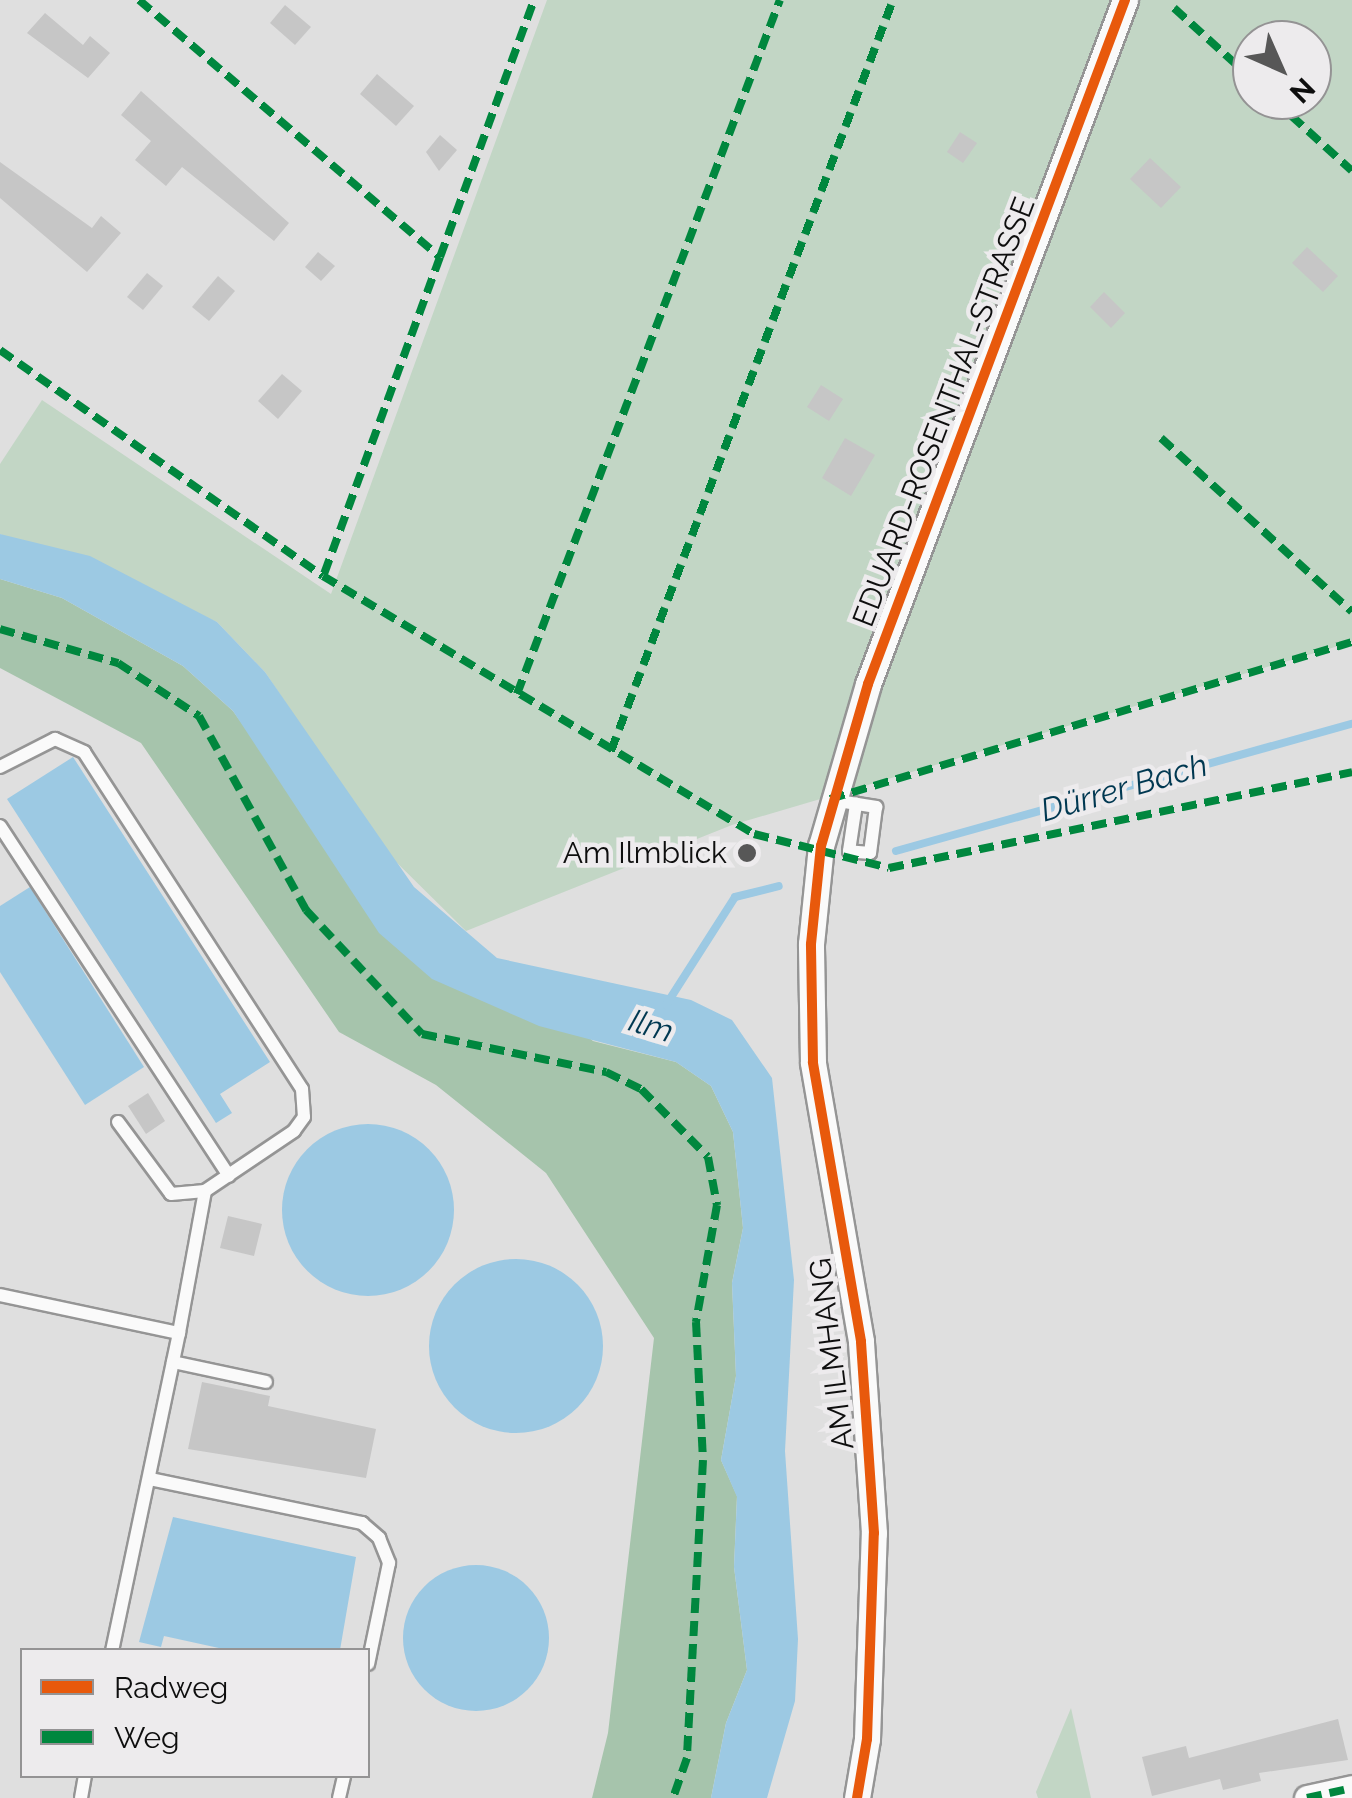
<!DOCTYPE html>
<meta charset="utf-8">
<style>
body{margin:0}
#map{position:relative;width:1352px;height:1798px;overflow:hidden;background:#dfdfdf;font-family:Raleway,sans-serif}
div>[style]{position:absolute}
.green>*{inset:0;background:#c2d6c5}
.forest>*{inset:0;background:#a6c4ac}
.water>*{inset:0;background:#9cc9e3}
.round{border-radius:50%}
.stream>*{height:8px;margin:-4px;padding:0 4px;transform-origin:4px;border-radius:4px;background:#9cc9e3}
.building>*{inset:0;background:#c6c6c6}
.roads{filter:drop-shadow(2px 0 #959595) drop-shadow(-2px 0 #959595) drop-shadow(0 2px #959595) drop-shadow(0 -2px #959595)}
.lane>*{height:12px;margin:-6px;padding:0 6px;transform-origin:6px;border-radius:6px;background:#fafafa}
.street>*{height:25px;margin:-12.5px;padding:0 12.5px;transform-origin:12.5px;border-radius:12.5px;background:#fafafa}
.quiet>*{height:8px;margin-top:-4px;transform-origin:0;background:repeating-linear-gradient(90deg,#00873e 0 15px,transparent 0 23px)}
.cycleway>*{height:10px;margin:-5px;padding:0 5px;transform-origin:5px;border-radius:5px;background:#e8590c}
.dots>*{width:28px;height:28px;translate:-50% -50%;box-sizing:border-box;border:5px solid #edebed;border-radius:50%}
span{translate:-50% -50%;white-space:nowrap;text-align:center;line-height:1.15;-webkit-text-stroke:9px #edebed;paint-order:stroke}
.street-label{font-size:30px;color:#0e0e0e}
.poi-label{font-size:30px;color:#0e0e0e}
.right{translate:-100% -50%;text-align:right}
.water-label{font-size:32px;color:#003851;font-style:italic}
.legend{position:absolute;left:20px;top:1648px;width:350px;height:130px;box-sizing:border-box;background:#edebed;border:2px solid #949394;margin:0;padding:12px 18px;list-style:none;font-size:30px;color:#0e0e0e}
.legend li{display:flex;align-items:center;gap:20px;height:50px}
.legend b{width:50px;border:2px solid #949394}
.north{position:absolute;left:1232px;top:20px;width:100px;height:100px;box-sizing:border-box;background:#edebed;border:2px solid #949394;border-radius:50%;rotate:135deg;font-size:28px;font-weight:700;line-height:40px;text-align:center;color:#0e0e0e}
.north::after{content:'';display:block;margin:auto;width:35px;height:45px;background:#575757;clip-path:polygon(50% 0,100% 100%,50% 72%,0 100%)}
</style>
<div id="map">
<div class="green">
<i style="clip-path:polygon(evenodd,547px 0,1352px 0,1352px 642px,732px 825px,466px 931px,386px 852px,265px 672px,217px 622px,0 534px,0 464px,42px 400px,331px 594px,547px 0,1252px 40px,1312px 40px,1312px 100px,1252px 100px,1252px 40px)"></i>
<i style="clip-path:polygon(1071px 1708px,1091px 1798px,1038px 1798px,1036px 1792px)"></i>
</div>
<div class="forest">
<i style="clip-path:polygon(0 579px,62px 598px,183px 666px,233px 711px,291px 792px,593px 1041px,676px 1062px,711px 1086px,733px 1132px,743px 1228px,732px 1283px,736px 1376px,721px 1460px,737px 1496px,734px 1567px,747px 1670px,726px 1723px,711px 1798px,592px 1798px,608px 1733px,654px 1338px,546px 1173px,436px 1085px,339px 1032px,141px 743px,0 668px)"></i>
</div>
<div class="water">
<i style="clip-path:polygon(0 534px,90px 556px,217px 622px,265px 672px,414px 887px,497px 958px,691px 1000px,732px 1020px,772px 1078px,794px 1280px,785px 1451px,798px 1639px,795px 1701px,767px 1798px,711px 1798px,726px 1723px,747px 1670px,734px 1567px,737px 1497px,721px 1460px,736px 1376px,732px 1283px,743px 1228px,733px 1132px,711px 1086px,676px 1062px,539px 1026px,432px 979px,379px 933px,233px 711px,183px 666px,62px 598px,0 579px)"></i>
<i style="clip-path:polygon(73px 757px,270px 1062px,220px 1094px,232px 1113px,216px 1123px,7px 799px)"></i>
<i style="clip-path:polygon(30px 887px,144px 1067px,85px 1105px,0 972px,0 906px)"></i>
<i class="round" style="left:282px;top:1124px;width:172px;height:172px"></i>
<i class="round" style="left:429px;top:1259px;width:174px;height:174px"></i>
<i style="clip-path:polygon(173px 1517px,356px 1557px,340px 1650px,228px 1650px,164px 1636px,161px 1647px,139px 1642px)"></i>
<i class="round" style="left:403px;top:1565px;width:146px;height:146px"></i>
</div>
<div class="stream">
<i style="left:896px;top:851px;width:473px;rotate:-15.6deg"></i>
<i style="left:666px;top:1005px;width:128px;rotate:-57.4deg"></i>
<i style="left:735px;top:897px;width:45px;rotate:-14deg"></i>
</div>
<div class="building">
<i style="clip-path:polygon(285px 5px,311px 27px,295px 45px,270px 23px)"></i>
<i style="clip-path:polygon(45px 13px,83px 45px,90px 36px,110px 53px,88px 78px,27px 33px)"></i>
<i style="clip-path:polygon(377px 74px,414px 106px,396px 126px,360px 94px)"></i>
<i style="clip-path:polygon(141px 91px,289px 223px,274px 241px,182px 167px,166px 186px,135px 160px,151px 141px,121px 115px)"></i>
<i style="clip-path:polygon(960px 132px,977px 143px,963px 163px,947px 152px)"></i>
<i style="clip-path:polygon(440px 135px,457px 150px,439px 171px,426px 152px)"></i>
<i style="clip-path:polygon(1150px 158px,1181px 187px,1161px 208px,1130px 179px)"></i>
<i style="clip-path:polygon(0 162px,92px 228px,101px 216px,121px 233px,87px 272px,0 198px)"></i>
<i style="clip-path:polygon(1307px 247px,1338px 276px,1323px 292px,1292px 263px)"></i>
<i style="clip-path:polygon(318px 252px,335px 266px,321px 281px,305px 267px)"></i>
<i style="clip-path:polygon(147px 273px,163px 286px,143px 310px,127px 297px)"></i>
<i style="clip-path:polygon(218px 276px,235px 291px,209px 321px,192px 307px)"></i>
<i style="clip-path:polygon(1104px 292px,1125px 313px,1111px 328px,1090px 307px)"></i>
<i style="clip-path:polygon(282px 374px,302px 391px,278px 419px,258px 401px)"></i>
<i style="clip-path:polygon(821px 385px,843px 399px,829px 421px,807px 407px)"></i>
<i style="clip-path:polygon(845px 438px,875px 455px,851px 496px,822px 478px)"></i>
<i style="clip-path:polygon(148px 1093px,165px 1121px,146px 1134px,128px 1106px)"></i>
<i style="clip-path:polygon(228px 1216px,262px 1224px,254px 1256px,220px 1248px)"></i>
<i style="clip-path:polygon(202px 1382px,270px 1396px,268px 1406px,376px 1429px,366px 1478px,188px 1449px)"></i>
<i style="clip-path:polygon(1338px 1719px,1348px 1760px,1259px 1773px,1261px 1781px,1223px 1790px,1220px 1779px,1152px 1796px,1142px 1757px,1186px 1746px,1189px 1758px)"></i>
</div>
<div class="roads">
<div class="lane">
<i style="left:0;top:767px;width:62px;rotate:-27deg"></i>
<i style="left:55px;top:739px;width:32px;rotate:24deg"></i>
<i style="left:84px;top:752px;width:401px;rotate:57.1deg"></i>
<i style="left:302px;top:1089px;width:28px;rotate:86deg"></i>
<i style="left:304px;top:1117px;width:17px;rotate:126deg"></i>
<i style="left:294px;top:1131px;width:107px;rotate:146deg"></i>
<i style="left:205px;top:1191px;width:144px;rotate:100.4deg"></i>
<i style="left:832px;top:800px;width:45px;rotate:9deg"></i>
<i style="left:876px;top:807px;width:46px;rotate:97.4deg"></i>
<i style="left:870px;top:853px;width:21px;rotate:-175deg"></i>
<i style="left:849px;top:851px;width:48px;rotate:-81.5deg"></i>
<i style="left:0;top:826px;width:418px;rotate:56.8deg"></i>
<i style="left:118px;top:1122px;width:89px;rotate:53.6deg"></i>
<i style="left:171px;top:1194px;width:34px;rotate:-5deg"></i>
<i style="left:0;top:1295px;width:183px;rotate:12deg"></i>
<i style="left:179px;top:1333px;width:324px;rotate:101.9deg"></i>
<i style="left:173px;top:1362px;width:95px;rotate:12.1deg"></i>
<i style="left:150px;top:1479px;width:217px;rotate:11.7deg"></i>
<i style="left:362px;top:1523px;width:23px;rotate:41deg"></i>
<i style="left:379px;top:1538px;width:27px;rotate:68deg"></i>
<i style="left:389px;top:1563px;width:103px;rotate:101.7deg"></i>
<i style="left:81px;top:1798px;width:22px;rotate:-80deg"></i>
<i style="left:339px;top:1798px;width:23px;rotate:-77deg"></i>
</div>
<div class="street">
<i style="left:857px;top:1798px;width:60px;rotate:-80.4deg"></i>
<i style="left:867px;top:1739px;width:206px;rotate:-88.1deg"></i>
<i style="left:874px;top:1533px;width:192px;rotate:-93.9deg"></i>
<i style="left:861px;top:1341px;width:283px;rotate:-99.8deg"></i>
<i style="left:813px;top:1062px;width:118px;rotate:-91deg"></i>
<i style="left:811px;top:944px;width:99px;rotate:-84.2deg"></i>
<i style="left:821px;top:846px;width:169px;rotate:-73.8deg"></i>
<i style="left:868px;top:684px;width:731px;rotate:-69.41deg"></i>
<i style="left:1307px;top:1798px;width:46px;rotate:-12.5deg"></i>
</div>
</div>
<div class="quiet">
<i style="left:139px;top:0;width:396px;rotate:40.5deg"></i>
<i style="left:440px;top:257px;width:340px;rotate:110.1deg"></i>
<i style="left:1174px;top:8px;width:105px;rotate:42.3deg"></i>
<i style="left:1274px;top:100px;width:105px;rotate:42.3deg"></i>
<i style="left:440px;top:257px;width:274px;rotate:-69.9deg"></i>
<i style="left:0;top:350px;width:394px;rotate:35deg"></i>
<i style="left:323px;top:576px;width:502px;rotate:30.91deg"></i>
<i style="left:754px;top:834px;width:139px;rotate:14.1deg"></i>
<i style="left:889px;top:868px;width:473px;rotate:-11.7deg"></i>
<i style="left:1161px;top:438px;width:258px;rotate:42.3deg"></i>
<i style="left:0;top:629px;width:123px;rotate:16.1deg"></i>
<i style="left:118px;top:663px;width:97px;rotate:33.2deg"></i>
<i style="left:199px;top:716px;width:222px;rotate:61.1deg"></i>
<i style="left:306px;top:910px;width:170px;rotate:46.9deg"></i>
<i style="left:422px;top:1034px;width:188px;rotate:11.7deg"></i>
<i style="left:606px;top:1072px;width:39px;rotate:26deg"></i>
<i style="left:641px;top:1089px;width:95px;rotate:45.4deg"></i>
<i style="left:708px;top:1157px;width:49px;rotate:79.4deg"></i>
<i style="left:717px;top:1205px;width:119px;rotate:100.2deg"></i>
<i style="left:696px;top:1322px;width:138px;rotate:87.1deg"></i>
<i style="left:703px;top:1460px;width:298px;rotate:93.1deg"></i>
<i style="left:687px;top:1758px;width:42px;rotate:109.3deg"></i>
<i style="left:517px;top:694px;width:742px;rotate:-69.25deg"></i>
<i style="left:611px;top:751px;width:802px;rotate:-69.42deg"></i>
<i style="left:830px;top:799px;width:545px;rotate:-16.74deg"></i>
<i style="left:1307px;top:1798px;width:46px;rotate:-12.5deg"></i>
</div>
<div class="cycleway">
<i style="left:857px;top:1798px;width:60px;rotate:-80.4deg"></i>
<i style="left:867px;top:1739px;width:206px;rotate:-88.1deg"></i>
<i style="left:874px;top:1533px;width:192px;rotate:-93.9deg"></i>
<i style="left:861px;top:1341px;width:283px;rotate:-99.8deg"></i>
<i style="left:813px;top:1062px;width:118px;rotate:-91deg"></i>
<i style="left:811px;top:944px;width:99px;rotate:-84.2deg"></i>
<i style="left:821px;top:846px;width:169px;rotate:-73.8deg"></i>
<i style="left:868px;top:684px;width:731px;rotate:-69.41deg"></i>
</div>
<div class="dots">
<i style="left:747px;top:853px;background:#575757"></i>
</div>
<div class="street-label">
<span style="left:944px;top:412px;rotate:-69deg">EDUARD-ROSENTHAL-STRASSE</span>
<span style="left:832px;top:1354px;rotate:-97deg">AM ILMHANG</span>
</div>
<div class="poi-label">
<span class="right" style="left:727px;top:853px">Am Ilmblick</span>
</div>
<div class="water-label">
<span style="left:1124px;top:788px;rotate:-16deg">Dürrer Bach</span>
<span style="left:651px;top:1026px;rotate:17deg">Ilm</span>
</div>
<ul class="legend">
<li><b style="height:12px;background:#e8590c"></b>Radweg</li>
<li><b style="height:12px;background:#00873e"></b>Weg</li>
</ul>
<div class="north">N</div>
</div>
